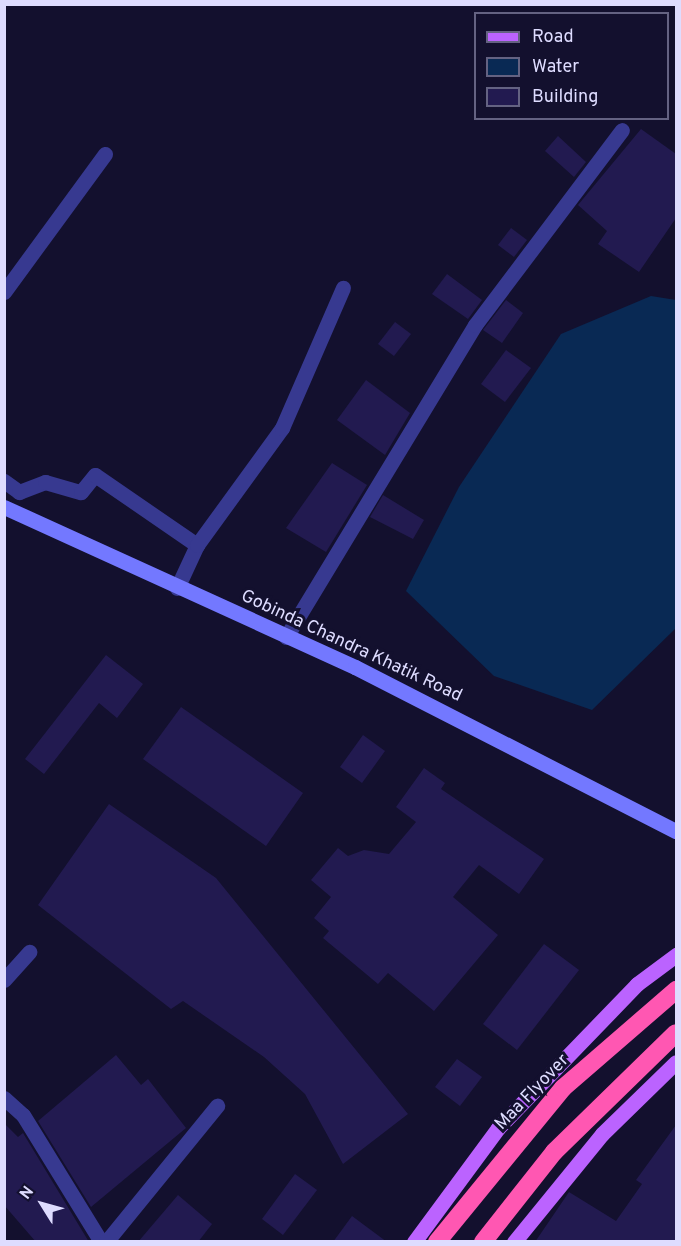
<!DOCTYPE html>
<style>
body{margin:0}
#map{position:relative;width:681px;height:1246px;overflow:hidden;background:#13102e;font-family:Overpass,sans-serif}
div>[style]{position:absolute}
.water>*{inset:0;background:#092954}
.building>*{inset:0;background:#221a50}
.street>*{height:15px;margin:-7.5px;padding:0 7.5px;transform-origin:7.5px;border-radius:7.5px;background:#373990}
.secondary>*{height:15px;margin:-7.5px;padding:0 7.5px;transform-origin:7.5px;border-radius:7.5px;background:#7378ff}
.primary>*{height:15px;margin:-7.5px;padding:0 7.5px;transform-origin:7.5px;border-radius:7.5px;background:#bb63ff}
.highway>*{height:18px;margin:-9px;padding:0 9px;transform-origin:9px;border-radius:9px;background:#ff57b2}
span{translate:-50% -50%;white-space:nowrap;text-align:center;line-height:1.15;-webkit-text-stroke:6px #13102e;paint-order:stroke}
.street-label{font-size:18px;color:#dedcff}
.frame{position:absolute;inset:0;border:6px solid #dedcff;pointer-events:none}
.legend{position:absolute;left:474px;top:12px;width:195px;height:108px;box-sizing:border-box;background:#13102e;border:2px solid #646282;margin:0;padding:8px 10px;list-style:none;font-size:18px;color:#dedcff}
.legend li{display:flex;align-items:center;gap:12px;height:30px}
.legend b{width:30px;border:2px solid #646282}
.north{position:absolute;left:12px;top:1174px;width:60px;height:60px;-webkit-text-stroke:4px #13102e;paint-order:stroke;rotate:307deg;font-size:16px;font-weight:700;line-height:24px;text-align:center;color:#dedcff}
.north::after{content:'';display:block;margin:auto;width:21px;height:27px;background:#dedcff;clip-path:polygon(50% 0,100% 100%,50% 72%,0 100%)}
</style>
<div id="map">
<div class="water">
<i style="clip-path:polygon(651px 296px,676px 300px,676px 628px,592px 710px,494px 676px,406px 591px,459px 487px,561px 334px)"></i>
</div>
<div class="building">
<i style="clip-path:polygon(641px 129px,676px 154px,676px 218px,639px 272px,598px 244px,607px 231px,578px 205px)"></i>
<i style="clip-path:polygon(558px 136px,586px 162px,574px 177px,545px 151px)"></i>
<i style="clip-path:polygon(511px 228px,527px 240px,514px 257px,498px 245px)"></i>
<i style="clip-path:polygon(447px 274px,482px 300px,468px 319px,432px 294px)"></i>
<i style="clip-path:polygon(506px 300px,523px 313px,502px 343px,483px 330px)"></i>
<i style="clip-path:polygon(395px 322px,411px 334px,394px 356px,378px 344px)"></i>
<i style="clip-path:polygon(506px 350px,531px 368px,505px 402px,481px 384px)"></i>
<i style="clip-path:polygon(366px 380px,410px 413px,385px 455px,337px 420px)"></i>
<i style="clip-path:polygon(332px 463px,367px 485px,326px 552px,286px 528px)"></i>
<i style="clip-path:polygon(383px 495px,424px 520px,413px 539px,370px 517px)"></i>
<i style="clip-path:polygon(106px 655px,143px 684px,117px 718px,99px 703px,44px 774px,25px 759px)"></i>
<i style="clip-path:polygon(181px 707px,303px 793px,266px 846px,143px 759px)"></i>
<i style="clip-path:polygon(363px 735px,385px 751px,362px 783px,340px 767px)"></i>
<i style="clip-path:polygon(424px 768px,445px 783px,441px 789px,544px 859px,519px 894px,479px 865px,453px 897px,498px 935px,434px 1011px,388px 973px,378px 984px,323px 938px,329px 931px,314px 918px,331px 897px,311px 880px,338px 848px,348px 856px,364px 850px,389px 854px,416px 822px,396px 807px)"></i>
<i style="clip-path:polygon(109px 804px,216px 878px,408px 1114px,343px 1164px,305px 1094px,264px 1057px,183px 1001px,171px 1009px,38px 905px)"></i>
<i style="clip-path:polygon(544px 944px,579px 970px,517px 1050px,483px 1024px)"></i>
<i style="clip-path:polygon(116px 1055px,141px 1085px,148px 1079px,186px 1128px,91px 1207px,38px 1121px)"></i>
<i style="clip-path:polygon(457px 1059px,482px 1077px,460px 1106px,435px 1087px)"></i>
<i style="clip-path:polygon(4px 1123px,18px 1137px,23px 1133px,89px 1242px,36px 1242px,4px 1205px)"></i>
<i style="clip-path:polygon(676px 1125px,676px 1242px,535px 1242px,569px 1192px,616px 1221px,642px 1184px,636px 1180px)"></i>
<i style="clip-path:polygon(295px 1174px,317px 1190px,283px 1235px,262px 1219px)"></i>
<i style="clip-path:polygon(178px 1195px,212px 1224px,198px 1242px,138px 1242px)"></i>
<i style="clip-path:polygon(352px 1216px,387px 1242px,333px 1242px)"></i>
</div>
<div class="street">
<i style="left:4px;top:292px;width:171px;rotate:-53.8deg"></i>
<i style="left:4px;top:481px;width:19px;rotate:36deg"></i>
<i style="left:19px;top:492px;width:28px;rotate:-21deg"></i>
<i style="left:45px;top:482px;width:37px;rotate:16deg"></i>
<i style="left:81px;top:492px;width:22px;rotate:-51deg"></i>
<i style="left:95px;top:475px;width:124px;rotate:34.5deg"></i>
<i style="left:177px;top:588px;width:47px;rotate:-65.1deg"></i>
<i style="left:197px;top:545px;width:145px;rotate:-54deg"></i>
<i style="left:282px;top:428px;width:153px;rotate:-66.5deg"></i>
<i style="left:286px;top:637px;width:365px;rotate:-58.8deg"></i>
<i style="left:475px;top:325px;width:244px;rotate:-53deg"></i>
<i style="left:4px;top:980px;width:38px;rotate:-48deg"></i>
<i style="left:4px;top:1098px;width:25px;rotate:42deg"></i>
<i style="left:23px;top:1115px;width:149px;rotate:58.4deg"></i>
<i style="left:106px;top:1242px;width:176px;rotate:-50.8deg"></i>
</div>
<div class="secondary">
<i style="left:4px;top:507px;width:386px;rotate:24.5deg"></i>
<i style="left:355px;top:667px;width:360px;rotate:27.1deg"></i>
</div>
<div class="primary">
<i style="left:414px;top:1242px;width:142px;rotate:-53.6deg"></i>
<i style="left:498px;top:1128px;width:200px;rotate:-46deg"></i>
<i style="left:637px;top:984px;width:49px;rotate:-36.6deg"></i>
<i style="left:514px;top:1242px;width:139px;rotate:-50.8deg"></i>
<i style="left:602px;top:1134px;width:103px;rotate:-44.2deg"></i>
</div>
<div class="highway">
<i style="left:437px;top:1242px;width:199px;rotate:-50.7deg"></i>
<i style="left:563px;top:1088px;width:150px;rotate:-40.9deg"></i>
<i style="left:483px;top:1242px;width:115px;rotate:-51.7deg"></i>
<i style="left:554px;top:1152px;width:170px;rotate:-44.3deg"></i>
</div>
<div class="street-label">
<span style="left:351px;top:647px;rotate:25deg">Gobinda Chandra Khatik Road</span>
<span style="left:533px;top:1093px;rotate:-46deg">Maa Flyover</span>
</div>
<div class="frame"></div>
<ul class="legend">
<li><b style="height:8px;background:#bb63ff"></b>Road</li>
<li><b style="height:16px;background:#092954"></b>Water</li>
<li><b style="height:16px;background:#221a50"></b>Building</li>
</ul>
<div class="north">N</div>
</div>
